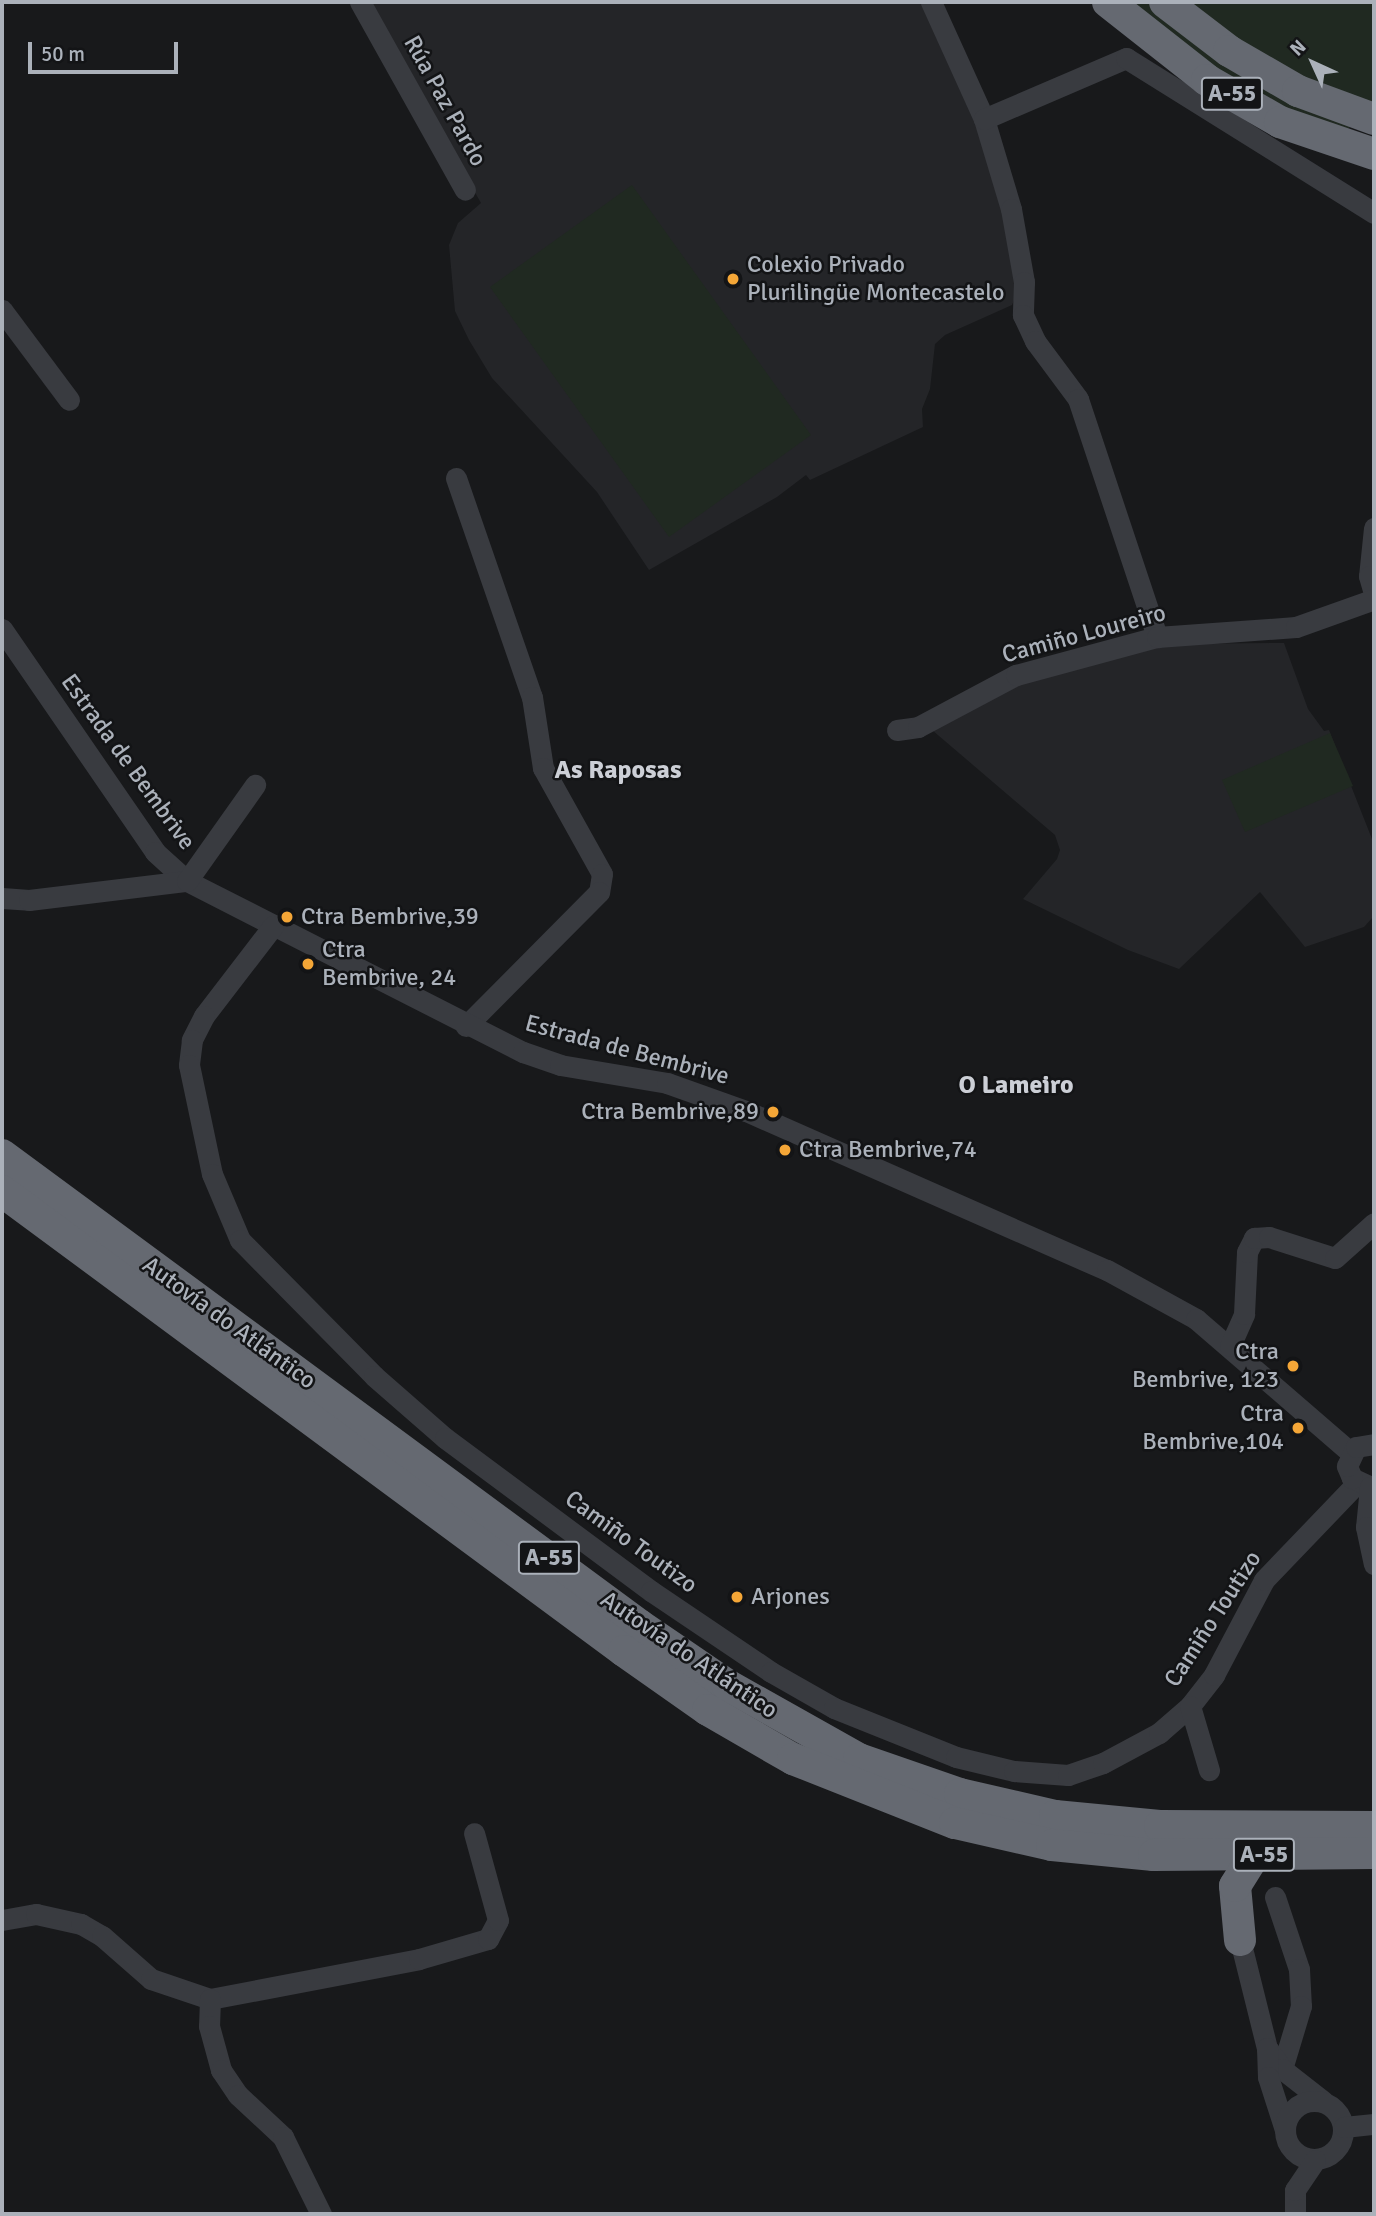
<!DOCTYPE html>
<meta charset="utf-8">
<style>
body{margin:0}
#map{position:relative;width:1376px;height:2216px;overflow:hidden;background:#18191b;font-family:Signika,sans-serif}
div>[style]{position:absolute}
.built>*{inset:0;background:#242528}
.green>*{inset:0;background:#202921}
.minor>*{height:21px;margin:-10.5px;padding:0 10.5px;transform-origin:10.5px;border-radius:10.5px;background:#393b40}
.minor>.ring{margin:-10.5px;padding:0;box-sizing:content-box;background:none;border:21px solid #393b40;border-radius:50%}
.highway>*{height:32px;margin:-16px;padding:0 16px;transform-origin:16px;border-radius:16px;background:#656971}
.dots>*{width:19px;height:19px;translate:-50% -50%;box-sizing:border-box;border:4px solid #131416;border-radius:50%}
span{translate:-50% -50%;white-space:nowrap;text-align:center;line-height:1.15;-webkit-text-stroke:5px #131416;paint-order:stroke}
.shield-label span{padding:2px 5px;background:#131416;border:2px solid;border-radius:5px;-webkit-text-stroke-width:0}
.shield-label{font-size:23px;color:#abb1ba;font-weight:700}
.street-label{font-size:24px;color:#abb1ba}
.poi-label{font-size:24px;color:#abb1ba}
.left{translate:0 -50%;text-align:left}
.right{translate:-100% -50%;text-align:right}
.neighbourhood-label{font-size:26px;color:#cccfd6;font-weight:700}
.frame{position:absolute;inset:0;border:4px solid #abb1ba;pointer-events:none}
.north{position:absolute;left:1278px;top:28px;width:70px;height:70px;-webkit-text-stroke:5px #131416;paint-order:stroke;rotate:315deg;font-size:19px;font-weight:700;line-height:28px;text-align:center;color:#abb1ba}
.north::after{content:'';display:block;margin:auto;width:24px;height:32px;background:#abb1ba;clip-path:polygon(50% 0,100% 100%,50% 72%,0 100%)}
.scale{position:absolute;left:28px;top:42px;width:150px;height:32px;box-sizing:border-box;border:4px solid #abb1ba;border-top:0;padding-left:9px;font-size:21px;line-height:24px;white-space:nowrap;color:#abb1ba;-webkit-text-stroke:5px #131416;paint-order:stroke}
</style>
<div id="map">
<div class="built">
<i style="clip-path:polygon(366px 2px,924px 2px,972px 103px,998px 183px,1019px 288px,1012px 305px,945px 335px,935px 344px,930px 389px,922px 409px,923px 427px,810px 480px,806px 475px,777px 497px,649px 570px,597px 492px,492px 378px,469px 340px,455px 311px,449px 245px,458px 223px,481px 203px)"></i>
<i style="clip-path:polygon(1284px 643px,1308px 709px,1324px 731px,1329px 730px,1374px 844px,1374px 916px,1364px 927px,1305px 947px,1260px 892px,1179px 969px,1128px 950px,1023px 899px,1057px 859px,1060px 850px,1055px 835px,932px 730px,1023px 682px,1171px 644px)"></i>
</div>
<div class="green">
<i style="clip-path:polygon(1126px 2px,1374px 2px,1374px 101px,1337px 141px,1179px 67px)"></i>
<i style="clip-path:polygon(632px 185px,811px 435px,669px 537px,490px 287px)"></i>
<i style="clip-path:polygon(1330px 733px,1353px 786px,1245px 832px,1222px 780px)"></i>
</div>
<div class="minor">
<i style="left:360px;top:2px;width:215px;rotate:60.8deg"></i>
<i style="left:931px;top:2px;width:128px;rotate:65.6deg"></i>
<i style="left:984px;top:119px;width:94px;rotate:73.3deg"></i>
<i style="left:1011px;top:209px;width:74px;rotate:79.9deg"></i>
<i style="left:1024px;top:282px;width:33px;rotate:92deg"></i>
<i style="left:1023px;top:315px;width:29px;rotate:65deg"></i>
<i style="left:1035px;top:341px;width:72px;rotate:53.4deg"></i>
<i style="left:1078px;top:399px;width:251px;rotate:71.6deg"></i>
<i style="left:984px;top:119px;width:155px;rotate:-23.2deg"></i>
<i style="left:1126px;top:58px;width:292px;rotate:32deg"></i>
<i style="left:2px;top:310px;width:112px;rotate:53.3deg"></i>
<i style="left:456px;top:478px;width:232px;rotate:70.9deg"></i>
<i style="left:532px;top:697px;width:72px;rotate:81.2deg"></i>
<i style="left:543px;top:768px;width:121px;rotate:60.9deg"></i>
<i style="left:602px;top:874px;width:18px;rotate:99deg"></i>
<i style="left:599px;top:892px;width:189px;rotate:134.8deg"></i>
<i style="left:1374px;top:528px;width:48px;rotate:95.9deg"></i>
<i style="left:1369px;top:576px;width:18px;rotate:74deg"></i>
<i style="left:2px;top:629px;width:270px;rotate:55.5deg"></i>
<i style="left:155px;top:852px;width:43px;rotate:42.2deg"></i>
<i style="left:187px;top:881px;width:377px;rotate:27deg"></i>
<i style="left:523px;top:1052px;width:39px;rotate:19deg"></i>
<i style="left:560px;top:1065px;width:109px;rotate:9.5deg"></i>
<i style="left:667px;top:1083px;width:84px;rotate:19.5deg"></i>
<i style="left:746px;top:1111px;width:394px;rotate:23.8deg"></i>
<i style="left:1107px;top:1270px;width:102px;rotate:28.8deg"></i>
<i style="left:1196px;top:1319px;width:205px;rotate:40.8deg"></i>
<i style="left:897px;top:730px;width:21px;rotate:-8deg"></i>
<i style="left:918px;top:727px;width:111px;rotate:-28deg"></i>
<i style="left:1016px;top:675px;width:146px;rotate:-15.1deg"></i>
<i style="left:1157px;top:637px;width:139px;rotate:-4.1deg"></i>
<i style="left:1296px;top:627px;width:83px;rotate:-19.7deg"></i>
<i style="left:2px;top:898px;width:27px;rotate:4deg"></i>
<i style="left:29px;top:900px;width:159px;rotate:-6.9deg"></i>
<i style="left:187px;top:881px;width:118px;rotate:-54.7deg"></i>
<i style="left:273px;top:926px;width:113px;rotate:127.5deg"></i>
<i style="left:204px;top:1016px;width:27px;rotate:117deg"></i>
<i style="left:192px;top:1040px;width:25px;rotate:97deg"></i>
<i style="left:189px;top:1065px;width:111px;rotate:78.1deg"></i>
<i style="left:212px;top:1174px;width:72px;rotate:67deg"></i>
<i style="left:240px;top:1240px;width:191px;rotate:45.4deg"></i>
<i style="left:374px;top:1376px;width:94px;rotate:41.1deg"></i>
<i style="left:445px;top:1438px;width:257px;rotate:36.6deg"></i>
<i style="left:651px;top:1591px;width:145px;rotate:34deg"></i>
<i style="left:771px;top:1672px;width:73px;rotate:29.7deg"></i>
<i style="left:834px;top:1708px;width:131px;rotate:21.9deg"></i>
<i style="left:956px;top:1757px;width:60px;rotate:13.6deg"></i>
<i style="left:1014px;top:1771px;width:54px;rotate:4.2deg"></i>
<i style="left:1068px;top:1775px;width:37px;rotate:-19deg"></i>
<i style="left:1103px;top:1763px;width:64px;rotate:-28.2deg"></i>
<i style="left:1159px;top:1733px;width:41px;rotate:-41.1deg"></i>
<i style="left:1190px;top:1706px;width:39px;rotate:-52deg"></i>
<i style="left:1214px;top:1675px;width:107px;rotate:-62.2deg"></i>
<i style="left:1264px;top:1580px;width:134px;rotate:-46.2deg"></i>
<i style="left:1230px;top:1346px;width:35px;rotate:-66deg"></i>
<i style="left:1244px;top:1314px;width:62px;rotate:-87.2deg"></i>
<i style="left:1247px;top:1252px;width:16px;rotate:-63deg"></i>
<i style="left:1254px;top:1238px;width:15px;rotate:-4deg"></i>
<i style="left:1269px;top:1237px;width:69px;rotate:17.7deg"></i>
<i style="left:1335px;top:1258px;width:52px;rotate:-41.9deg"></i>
<i style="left:1369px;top:1486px;width:19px;rotate:-155deg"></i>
<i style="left:1352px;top:1478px;width:13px;rotate:-113deg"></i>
<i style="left:1347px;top:1466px;width:21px;rotate:-65deg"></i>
<i style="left:1356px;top:1447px;width:18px;rotate:-9deg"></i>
<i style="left:1370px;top:1487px;width:40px;rotate:95.7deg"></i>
<i style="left:1366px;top:1527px;width:38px;rotate:78deg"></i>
<i style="left:1190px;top:1706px;width:67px;rotate:73.5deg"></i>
<i style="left:1275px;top:1897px;width:76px;rotate:71.6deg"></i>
<i style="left:1299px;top:1969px;width:37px;rotate:87deg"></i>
<i style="left:1301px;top:2006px;width:66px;rotate:106.8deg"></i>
<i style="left:2px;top:1920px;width:35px;rotate:-10deg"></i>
<i style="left:36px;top:1914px;width:46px;rotate:12.5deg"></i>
<i style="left:81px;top:1924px;width:24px;rotate:30deg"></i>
<i style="left:102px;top:1936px;width:65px;rotate:41.3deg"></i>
<i style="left:151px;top:1979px;width:62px;rotate:18.7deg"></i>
<i style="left:210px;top:1999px;width:213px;rotate:-10.8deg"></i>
<i style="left:419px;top:1959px;width:72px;rotate:-16.2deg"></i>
<i style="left:488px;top:1939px;width:21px;rotate:-62deg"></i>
<i style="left:498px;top:1920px;width:90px;rotate:-105.4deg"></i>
<i style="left:1240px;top:1940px;width:111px;rotate:76deg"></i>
<i style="left:1267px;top:2048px;width:26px;rotate:54deg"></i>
<i style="left:1282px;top:2069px;width:52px;rotate:38deg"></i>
<i style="left:210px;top:1999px;width:27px;rotate:92deg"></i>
<i style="left:209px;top:2026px;width:46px;rotate:74.7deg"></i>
<i style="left:221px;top:2070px;width:30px;rotate:56deg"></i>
<i style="left:238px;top:2095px;width:62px;rotate:43deg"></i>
<i style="left:283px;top:2137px;width:86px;rotate:63.7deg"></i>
<i style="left:1267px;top:2048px;width:29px;rotate:88deg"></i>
<i style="left:1268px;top:2077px;width:56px;rotate:72.2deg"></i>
<i class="ring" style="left:1285px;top:2101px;width:37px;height:37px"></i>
<i style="left:1344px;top:2127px;width:30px;rotate:-6deg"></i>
<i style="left:1295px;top:2214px;width:24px;rotate:-90deg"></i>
<i style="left:1295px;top:2190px;width:36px;rotate:-56deg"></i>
</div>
<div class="highway">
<i style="left:1108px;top:2px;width:126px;rotate:38.2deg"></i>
<i style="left:1207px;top:80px;width:84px;rotate:29.9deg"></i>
<i style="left:1280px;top:122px;width:99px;rotate:18.8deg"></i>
<i style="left:1165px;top:2px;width:81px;rotate:37.4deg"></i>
<i style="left:1229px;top:51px;width:80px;rotate:30.1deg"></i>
<i style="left:1298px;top:91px;width:81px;rotate:20.2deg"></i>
<i style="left:2px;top:1155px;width:792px;rotate:36.42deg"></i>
<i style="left:639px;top:1625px;width:107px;rotate:34.3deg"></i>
<i style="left:727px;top:1685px;width:151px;rotate:29.3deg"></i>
<i style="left:859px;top:1759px;width:107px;rotate:19.1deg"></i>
<i style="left:960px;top:1794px;width:98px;rotate:13deg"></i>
<i style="left:1055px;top:1816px;width:105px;rotate:5.4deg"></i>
<i style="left:1160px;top:1826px;width:214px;rotate:0.3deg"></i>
<i style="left:2px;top:1191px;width:774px;rotate:36.48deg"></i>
<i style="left:624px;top:1651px;width:103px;rotate:35.1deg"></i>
<i style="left:708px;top:1710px;width:98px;rotate:30deg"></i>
<i style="left:793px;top:1759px;width:174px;rotate:21.6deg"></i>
<i style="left:955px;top:1823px;width:99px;rotate:12.8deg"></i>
<i style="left:1052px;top:1845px;width:102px;rotate:5.6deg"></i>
<i style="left:1154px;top:1855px;width:220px;rotate:-0.5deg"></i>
<i style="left:1240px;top:1940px;width:54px;rotate:-95.3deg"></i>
<i style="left:1235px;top:1886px;width:36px;rotate:-58deg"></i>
</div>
<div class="dots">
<i style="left:733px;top:279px;background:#f4a637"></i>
<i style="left:287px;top:917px;background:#f4a637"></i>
<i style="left:308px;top:964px;background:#f4a637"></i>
<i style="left:773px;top:1112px;background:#f4a637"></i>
<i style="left:785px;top:1150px;background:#f4a637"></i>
<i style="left:1293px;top:1366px;background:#f4a637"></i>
<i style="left:1298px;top:1428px;background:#f4a637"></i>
<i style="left:737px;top:1597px;background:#f4a637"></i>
</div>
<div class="shield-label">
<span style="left:1232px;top:94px">A-55</span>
<span style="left:549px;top:1558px">A-55</span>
<span style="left:1264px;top:1855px">A-55</span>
</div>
<div class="street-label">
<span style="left:445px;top:101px;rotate:61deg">Rúa Paz Pardo</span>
<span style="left:1084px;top:634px;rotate:-15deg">Camiño Loureiro</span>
<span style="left:128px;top:762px;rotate:54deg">Estrada de Bembrive</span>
<span style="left:627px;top:1050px;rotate:15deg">Estrada de Bembrive</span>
<span style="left:229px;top:1323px;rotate:36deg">Autovía do Atlántico</span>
<span style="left:631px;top:1542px;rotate:36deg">Camiño Toutizo</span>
<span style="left:1213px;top:1619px;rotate:-57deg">Camiño Toutizo</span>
<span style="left:689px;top:1655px;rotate:34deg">Autovía do Atlántico</span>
</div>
<div class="poi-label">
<span class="left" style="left:747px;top:279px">Colexio Privado<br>Plurilingüe Montecastelo</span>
<span class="left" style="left:301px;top:917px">Ctra Bembrive,39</span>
<span class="left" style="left:322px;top:964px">Ctra<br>Bembrive, 24</span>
<span class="right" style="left:759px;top:1112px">Ctra Bembrive,89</span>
<span class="left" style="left:799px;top:1150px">Ctra Bembrive,74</span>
<span class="right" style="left:1279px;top:1366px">Ctra<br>Bembrive, 123</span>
<span class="right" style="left:1284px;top:1428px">Ctra<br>Bembrive,104</span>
<span class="left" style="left:751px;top:1597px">Arjones</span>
</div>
<div class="neighbourhood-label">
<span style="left:618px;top:771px">As Raposas</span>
<span style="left:1016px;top:1086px">O Lameiro</span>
</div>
<div class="frame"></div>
<div class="north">N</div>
<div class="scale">50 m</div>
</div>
